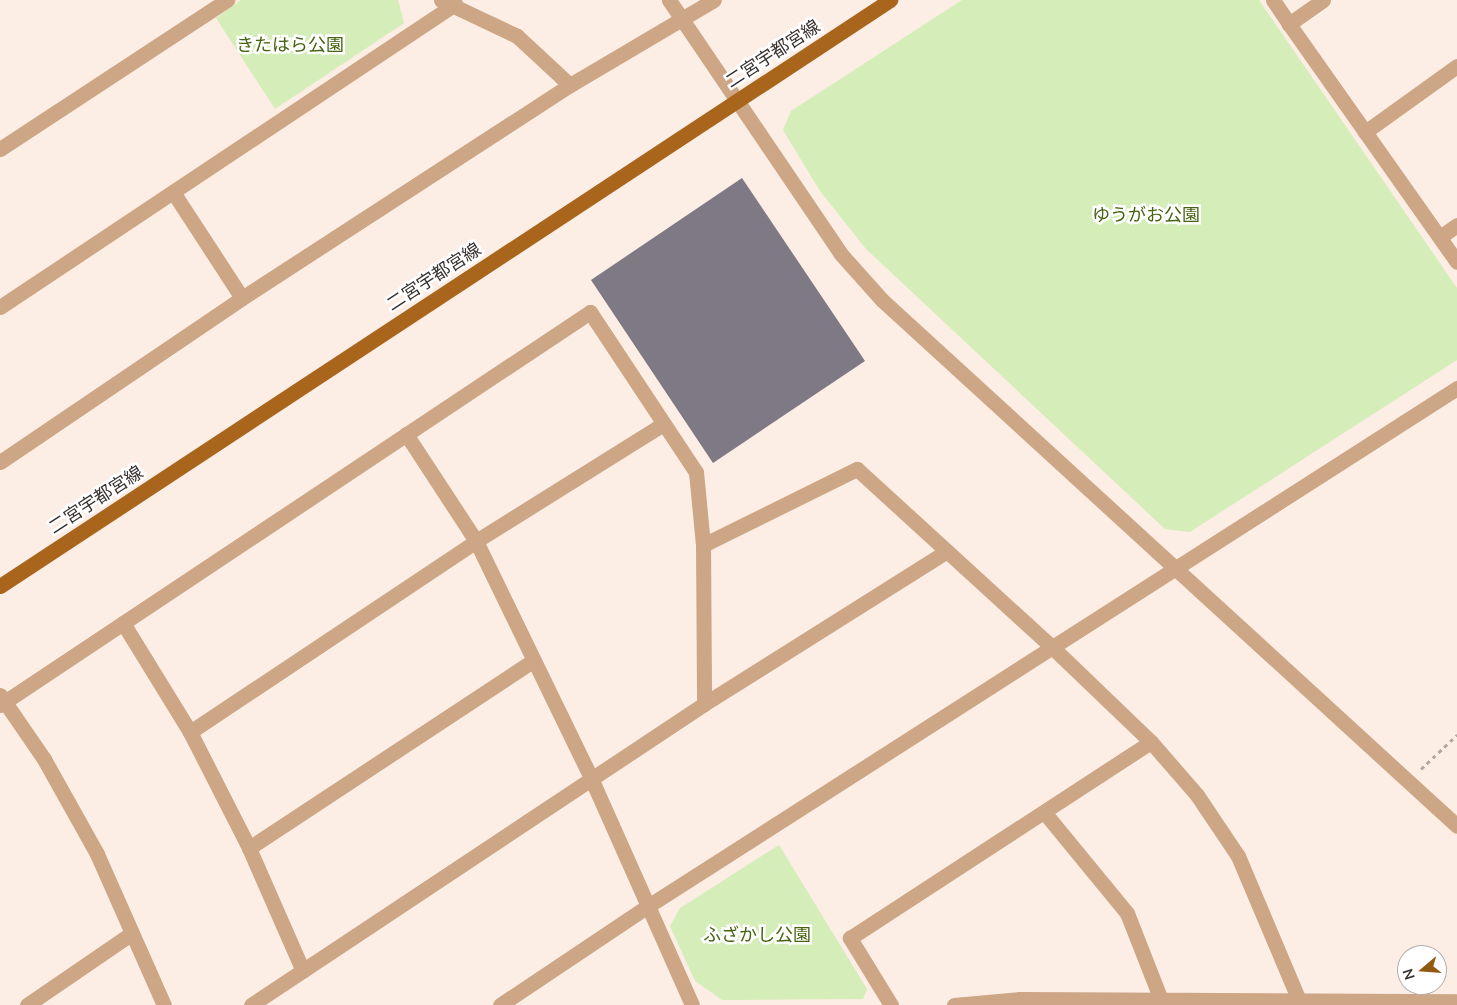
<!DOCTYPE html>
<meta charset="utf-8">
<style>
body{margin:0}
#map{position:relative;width:1457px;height:1005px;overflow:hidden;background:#fcede5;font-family:Mulish,"Noto Sans JP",sans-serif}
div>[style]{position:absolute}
.green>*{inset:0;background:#d5edb8}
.building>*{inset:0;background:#7f7985}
.path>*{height:3px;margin-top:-1.5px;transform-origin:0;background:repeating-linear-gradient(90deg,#b5aaa3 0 4px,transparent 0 8px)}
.minor>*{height:15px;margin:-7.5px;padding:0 7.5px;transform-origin:7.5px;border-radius:7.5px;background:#cda686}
.major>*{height:15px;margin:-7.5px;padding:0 7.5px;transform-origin:7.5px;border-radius:7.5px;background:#a9651c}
span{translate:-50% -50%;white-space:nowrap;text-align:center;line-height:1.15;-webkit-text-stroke:5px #fff;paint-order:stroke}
.park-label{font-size:18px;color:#456310}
.street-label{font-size:18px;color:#393330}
.north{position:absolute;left:1397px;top:945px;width:50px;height:50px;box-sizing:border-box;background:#fff;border:1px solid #b0adac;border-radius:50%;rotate:252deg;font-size:14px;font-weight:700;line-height:20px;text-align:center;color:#393330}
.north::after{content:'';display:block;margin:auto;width:18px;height:22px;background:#905b0e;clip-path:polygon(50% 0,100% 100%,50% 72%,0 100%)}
</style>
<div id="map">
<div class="green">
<i style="clip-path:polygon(241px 0,398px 0,404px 23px,275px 109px,216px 18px)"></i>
<i style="clip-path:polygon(962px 0,1259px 0,1457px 288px,1457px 360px,1190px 532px,1165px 529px,866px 249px,820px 191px,783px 130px,791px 111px)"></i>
<i style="clip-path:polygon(779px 845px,867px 989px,863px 999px,722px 1000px,695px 981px,670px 926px,680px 908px)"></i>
</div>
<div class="building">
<i style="clip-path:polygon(742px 178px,865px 361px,713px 463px,591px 280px)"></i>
</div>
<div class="path">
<i style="left:1421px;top:769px;width:50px;rotate:-43.4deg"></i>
</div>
<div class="minor">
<i style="left:441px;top:0;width:84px;rotate:25.3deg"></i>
<i style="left:517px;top:36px;width:72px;rotate:42.8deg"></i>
<i style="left:669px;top:0;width:305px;rotate:55.9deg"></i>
<i style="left:840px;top:253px;width:63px;rotate:48.2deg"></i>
<i style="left:882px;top:300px;width:779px;rotate:42.45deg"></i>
<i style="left:1273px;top:0;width:29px;rotate:56deg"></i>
<i style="left:1323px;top:0;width:42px;rotate:144.8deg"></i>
<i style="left:1289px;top:24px;width:291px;rotate:54.8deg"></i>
<i style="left:1365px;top:132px;width:113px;rotate:-35.7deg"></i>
<i style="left:0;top:149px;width:272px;rotate:-33.3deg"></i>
<i style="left:173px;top:192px;width:126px;rotate:56.9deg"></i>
<i style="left:1440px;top:237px;width:21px;rotate:-35deg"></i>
<i style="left:0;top:307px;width:547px;rotate:-33.66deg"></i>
<i style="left:406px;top:434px;width:128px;rotate:56.8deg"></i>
<i style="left:476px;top:541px;width:263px;rotate:64.1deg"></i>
<i style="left:591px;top:778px;width:248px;rotate:66deg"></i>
<i style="left:0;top:462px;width:292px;rotate:-34.1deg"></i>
<i style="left:242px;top:298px;width:391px;rotate:-33deg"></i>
<i style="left:570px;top:85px;width:167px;rotate:-30.6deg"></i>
<i style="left:703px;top:545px;width:172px;rotate:-26.3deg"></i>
<i style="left:857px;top:469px;width:264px;rotate:42.4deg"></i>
<i style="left:1052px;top:647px;width:137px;rotate:43.8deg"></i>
<i style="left:1151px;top:742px;width:70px;rotate:49deg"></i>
<i style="left:1197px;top:795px;width:73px;rotate:56.1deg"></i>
<i style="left:1238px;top:856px;width:162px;rotate:67.1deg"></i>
<i style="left:123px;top:623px;width:128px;rotate:58.4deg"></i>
<i style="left:190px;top:732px;width:130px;rotate:63deg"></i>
<i style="left:249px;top:848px;width:134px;rotate:66.3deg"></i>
<i style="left:0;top:695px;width:78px;rotate:55.5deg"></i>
<i style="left:44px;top:759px;width:109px;rotate:60.8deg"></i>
<i style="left:97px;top:854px;width:165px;rotate:66.1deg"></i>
<i style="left:0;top:705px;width:709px;rotate:-33.67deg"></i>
<i style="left:590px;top:312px;width:192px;rotate:56.5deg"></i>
<i style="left:696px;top:472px;width:73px;rotate:84.5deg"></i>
<i style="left:703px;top:545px;width:159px;rotate:89.6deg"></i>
<i style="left:190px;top:732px;width:344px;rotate:-33.7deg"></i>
<i style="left:476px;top:541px;width:221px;rotate:-32deg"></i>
<i style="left:1044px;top:812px;width:131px;rotate:50.6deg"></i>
<i style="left:1127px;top:913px;width:99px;rotate:68.6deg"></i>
<i style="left:249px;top:848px;width:341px;rotate:-33.4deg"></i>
<i style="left:27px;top:1005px;width:127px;rotate:-34.4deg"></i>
<i style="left:251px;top:1005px;width:544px;rotate:-33.6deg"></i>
<i style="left:704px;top:704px;width:287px;rotate:-32.2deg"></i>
<i style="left:500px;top:1005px;width:178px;rotate:-33.8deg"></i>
<i style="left:648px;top:906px;width:961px;rotate:-32.63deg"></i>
<i style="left:891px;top:1005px;width:79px;rotate:-121.5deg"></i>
<i style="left:850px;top:938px;width:359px;rotate:-33.1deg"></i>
<i style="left:954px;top:1005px;width:66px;rotate:-5.2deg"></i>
<i style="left:1020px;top:999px;width:437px;rotate:0.3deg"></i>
</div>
<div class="major">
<i style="left:0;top:586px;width:1066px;rotate:-33.36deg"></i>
</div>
<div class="park-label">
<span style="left:290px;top:45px">きたはら公園</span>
<span style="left:1146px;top:215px">ゆうがお公園</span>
<span style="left:757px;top:935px">ふざかし公園</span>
</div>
<div class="street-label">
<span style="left:773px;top:54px;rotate:-33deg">二宮宇都宮線</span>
<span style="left:434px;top:277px;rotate:-33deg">二宮宇都宮線</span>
<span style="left:96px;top:500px;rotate:-33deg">二宮宇都宮線</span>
</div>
<div class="north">N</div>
</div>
